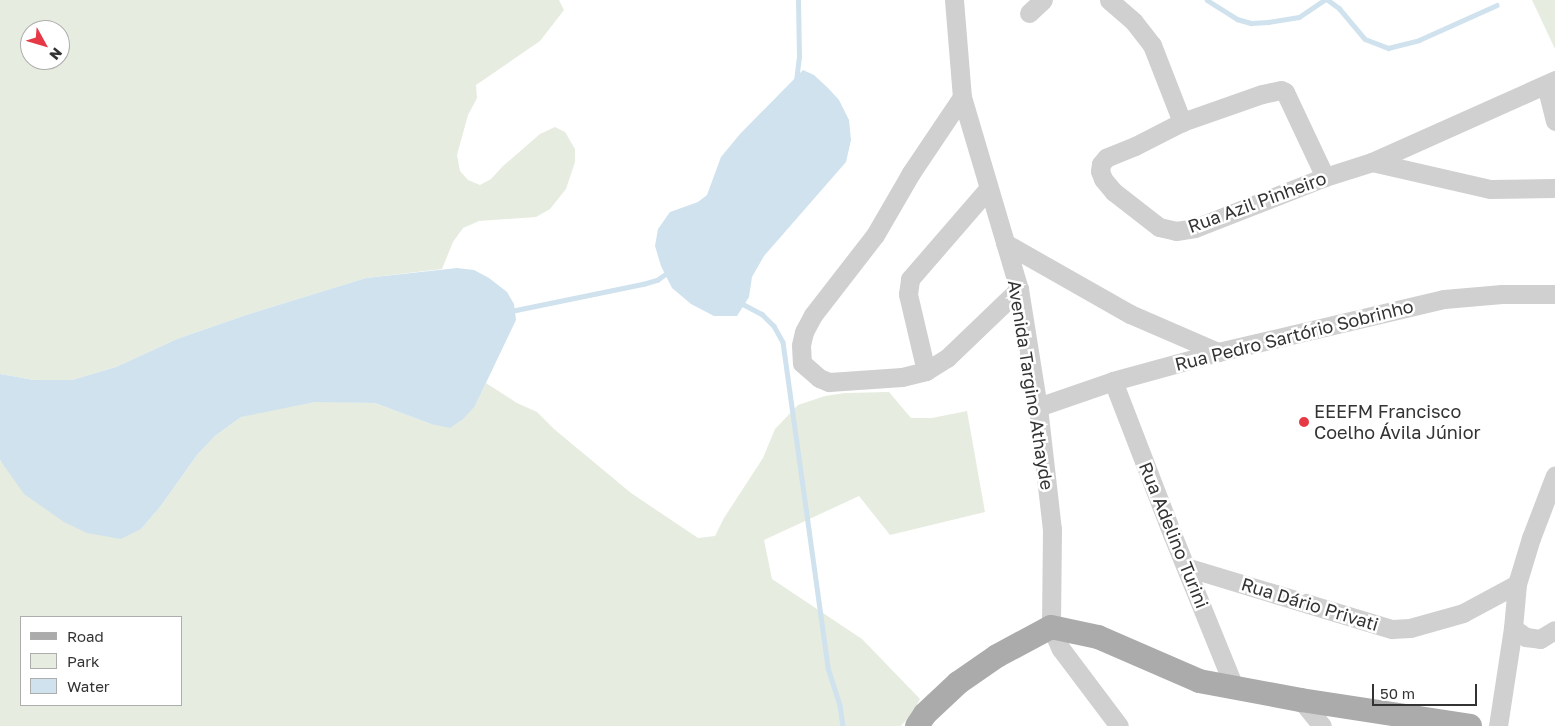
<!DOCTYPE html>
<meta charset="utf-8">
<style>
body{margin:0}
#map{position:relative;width:1555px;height:726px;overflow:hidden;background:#fff;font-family:"Golos Text",sans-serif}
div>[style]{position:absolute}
.green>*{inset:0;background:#e6ecdf}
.water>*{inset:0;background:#cfe2ee}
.stream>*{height:4.5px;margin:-2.25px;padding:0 2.25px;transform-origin:2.25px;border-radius:2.25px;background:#cfe2ee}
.minor>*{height:19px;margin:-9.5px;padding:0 9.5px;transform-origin:9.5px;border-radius:9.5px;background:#d0d0d0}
.major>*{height:24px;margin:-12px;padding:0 12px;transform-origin:12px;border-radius:12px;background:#ababab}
.dots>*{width:14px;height:14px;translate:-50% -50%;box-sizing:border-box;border:2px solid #fff;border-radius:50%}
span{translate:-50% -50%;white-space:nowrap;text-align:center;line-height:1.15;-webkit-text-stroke:5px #fff;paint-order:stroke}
.street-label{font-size:18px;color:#333}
.poi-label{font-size:18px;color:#333}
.left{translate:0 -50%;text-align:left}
.legend{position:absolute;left:20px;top:616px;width:162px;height:90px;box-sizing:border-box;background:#fff;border:1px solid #adadad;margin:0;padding:6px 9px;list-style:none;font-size:15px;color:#333}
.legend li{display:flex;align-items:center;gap:10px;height:25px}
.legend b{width:25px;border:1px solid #adadad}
.north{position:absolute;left:20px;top:20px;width:50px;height:50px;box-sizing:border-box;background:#fff;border:1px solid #adadad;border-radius:50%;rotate:129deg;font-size:14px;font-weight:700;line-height:20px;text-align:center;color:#333}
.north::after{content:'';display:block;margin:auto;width:18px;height:22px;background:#e63946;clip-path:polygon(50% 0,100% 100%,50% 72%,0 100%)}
.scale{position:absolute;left:1372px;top:684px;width:105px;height:22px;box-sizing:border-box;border:2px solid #333;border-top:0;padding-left:6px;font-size:15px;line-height:18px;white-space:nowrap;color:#333;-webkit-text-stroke:4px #fff;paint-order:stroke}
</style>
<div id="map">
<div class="green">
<i style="clip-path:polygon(evenodd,0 0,559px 0,564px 10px,540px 41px,476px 85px,477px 98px,468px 115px,457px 155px,460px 171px,468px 180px,480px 185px,491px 179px,503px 166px,540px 134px,555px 127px,565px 132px,575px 149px,575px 162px,566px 189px,550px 209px,536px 217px,479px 221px,463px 228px,453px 242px,442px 269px,366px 278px,246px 315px,177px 339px,116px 367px,72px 380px,34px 380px,0 374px,0 0,30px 30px,60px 30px,60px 60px,30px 60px,30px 30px)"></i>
<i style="clip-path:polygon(1532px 0,1555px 0,1555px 49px)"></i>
<i style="clip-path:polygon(evenodd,486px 383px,517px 403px,537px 412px,554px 429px,631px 493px,698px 538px,715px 536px,724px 518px,763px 458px,775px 429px,798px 405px,825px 396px,845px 393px,889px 392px,911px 418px,932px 418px,967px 411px,985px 512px,890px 535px,859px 496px,764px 540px,772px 579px,862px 639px,920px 699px,913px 712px,901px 726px,0 726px,0 461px,141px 529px,160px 507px,197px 455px,215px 436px,241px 417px,281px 407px,315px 402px,341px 402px,375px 403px,431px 424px,475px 406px,486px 383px,21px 617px,181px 617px,181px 705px,21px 705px,21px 617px)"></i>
</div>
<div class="water">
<i style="clip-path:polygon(803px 70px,814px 75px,828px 88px,839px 100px,849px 120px,851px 140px,846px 162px,764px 256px,752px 277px,749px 297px,737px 316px,714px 316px,691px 304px,672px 288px,661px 266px,655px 246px,658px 229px,670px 212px,698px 202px,707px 195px,721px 157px,740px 134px)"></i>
<i style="clip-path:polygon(457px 268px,474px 270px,489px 278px,507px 292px,514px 304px,516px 320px,475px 406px,463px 419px,450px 428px,431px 424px,375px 403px,315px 402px,241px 417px,215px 436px,197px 455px,160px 507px,141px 529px,121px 539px,87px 533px,64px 522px,24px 494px,0 460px,0 374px,34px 380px,72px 380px,116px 367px,177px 339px,246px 315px,366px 278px)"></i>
</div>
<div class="stream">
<i style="left:1207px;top:0;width:36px;rotate:32deg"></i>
<i style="left:1237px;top:19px;width:15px;rotate:16deg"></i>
<i style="left:1251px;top:23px;width:17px;rotate:-3deg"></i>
<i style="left:1268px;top:22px;width:31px;rotate:-9deg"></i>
<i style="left:1299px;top:17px;width:30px;rotate:-34deg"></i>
<i style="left:1328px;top:0;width:14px;rotate:36deg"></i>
<i style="left:1339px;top:8px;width:40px;rotate:50deg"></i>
<i style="left:1365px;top:39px;width:25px;rotate:21deg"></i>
<i style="left:1388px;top:48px;width:32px;rotate:-14deg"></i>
<i style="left:1419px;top:40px;width:85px;rotate:-24.2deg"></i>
<i style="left:796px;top:81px;width:24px;rotate:-83deg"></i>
<i style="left:799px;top:57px;width:57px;rotate:-91deg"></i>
<i style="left:741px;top:303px;width:24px;rotate:28deg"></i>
<i style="left:762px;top:314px;width:17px;rotate:45deg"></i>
<i style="left:774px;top:326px;width:18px;rotate:61deg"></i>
<i style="left:783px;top:342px;width:329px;rotate:82.1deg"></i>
<i style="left:828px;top:668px;width:39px;rotate:72deg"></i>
<i style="left:840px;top:705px;width:21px;rotate:82deg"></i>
<i style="left:511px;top:311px;width:135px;rotate:-11.6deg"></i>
<i style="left:643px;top:284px;width:15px;rotate:-16deg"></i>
<i style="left:657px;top:280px;width:16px;rotate:-35deg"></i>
</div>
<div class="minor">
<i style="left:954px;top:0;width:97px;rotate:85.3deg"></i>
<i style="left:962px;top:97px;width:200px;rotate:73.5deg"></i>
<i style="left:1019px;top:289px;width:120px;rotate:80.9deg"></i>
<i style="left:1038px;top:407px;width:123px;rotate:83.5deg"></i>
<i style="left:1052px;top:529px;width:98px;rotate:90.6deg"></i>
<i style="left:1051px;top:627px;width:24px;rotate:66deg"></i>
<i style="left:1061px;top:649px;width:96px;rotate:53deg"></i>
<i style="left:1109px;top:0;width:33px;rotate:41deg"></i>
<i style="left:1134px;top:22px;width:29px;rotate:52deg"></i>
<i style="left:1152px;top:45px;width:83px;rotate:68.7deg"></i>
<i style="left:1029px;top:13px;width:19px;rotate:-43deg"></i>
<i style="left:1546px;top:85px;width:37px;rotate:76deg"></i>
<i style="left:962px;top:97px;width:92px;rotate:123.9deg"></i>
<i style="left:911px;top:173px;width:72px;rotate:120.1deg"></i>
<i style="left:875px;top:235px;width:101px;rotate:127.8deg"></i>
<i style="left:813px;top:315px;width:19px;rotate:118deg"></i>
<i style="left:804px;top:332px;width:13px;rotate:103deg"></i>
<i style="left:801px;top:345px;width:18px;rotate:87deg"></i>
<i style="left:802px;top:363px;width:23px;rotate:41deg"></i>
<i style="left:819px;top:378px;width:11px;rotate:22deg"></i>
<i style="left:829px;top:382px;width:73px;rotate:-3.9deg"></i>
<i style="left:902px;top:377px;width:25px;rotate:-14deg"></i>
<i style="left:926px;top:371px;width:25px;rotate:-32deg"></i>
<i style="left:947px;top:358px;width:100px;rotate:-43.8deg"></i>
<i style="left:1372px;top:162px;width:121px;rotate:12.9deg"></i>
<i style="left:1490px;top:189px;width:65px;rotate:-0.9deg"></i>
<i style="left:1325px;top:177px;width:94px;rotate:-115.2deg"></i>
<i style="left:1285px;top:92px;width:4px;rotate:-153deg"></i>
<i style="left:1281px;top:90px;width:19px;rotate:168deg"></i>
<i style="left:1262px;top:94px;width:85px;rotate:160.7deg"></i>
<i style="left:1182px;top:122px;width:53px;rotate:152.9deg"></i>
<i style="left:1135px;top:146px;width:31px;rotate:158deg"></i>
<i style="left:1106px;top:158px;width:8px;rotate:130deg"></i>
<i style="left:1101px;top:164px;width:7px;rotate:98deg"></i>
<i style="left:1100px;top:171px;width:9px;rotate:69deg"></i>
<i style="left:1103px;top:179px;width:17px;rotate:50deg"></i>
<i style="left:1114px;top:192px;width:57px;rotate:37.9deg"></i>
<i style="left:1159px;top:227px;width:17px;rotate:13deg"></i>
<i style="left:1176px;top:231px;width:19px;rotate:-9deg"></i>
<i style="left:1195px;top:228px;width:140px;rotate:-21.4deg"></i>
<i style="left:1325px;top:177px;width:49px;rotate:-17.7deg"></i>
<i style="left:1372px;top:162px;width:201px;rotate:-24.1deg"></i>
<i style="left:1005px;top:243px;width:144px;rotate:29.6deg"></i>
<i style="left:1130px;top:314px;width:96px;rotate:23.4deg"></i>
<i style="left:926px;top:371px;width:79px;rotate:-103.2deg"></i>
<i style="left:908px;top:294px;width:15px;rotate:-82deg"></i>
<i style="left:910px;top:279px;width:119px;rotate:-49.1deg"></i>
<i style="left:1113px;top:381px;width:164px;rotate:68.9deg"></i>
<i style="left:1172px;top:534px;width:167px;rotate:67.9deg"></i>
<i style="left:1038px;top:407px;width:79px;rotate:-19.1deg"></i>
<i style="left:1113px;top:381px;width:109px;rotate:-15.4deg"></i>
<i style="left:1218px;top:352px;width:232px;rotate:-13.2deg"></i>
<i style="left:1444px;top:299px;width:58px;rotate:-4.9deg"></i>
<i style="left:1502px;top:294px;width:53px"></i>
<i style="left:1186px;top:567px;width:215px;rotate:16.8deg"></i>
<i style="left:1392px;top:629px;width:18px;rotate:-3deg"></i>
<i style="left:1410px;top:628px;width:55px;rotate:-15.8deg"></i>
<i style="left:1463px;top:613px;width:61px;rotate:-28.2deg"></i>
<i style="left:1513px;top:628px;width:16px;rotate:35deg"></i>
<i style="left:1526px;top:637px;width:14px;rotate:8deg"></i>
<i style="left:1540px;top:639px;width:17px;rotate:-31deg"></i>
<i style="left:1301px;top:700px;width:33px;rotate:51deg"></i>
<i style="left:1498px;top:726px;width:99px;rotate:-81.3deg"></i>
<i style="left:1513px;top:628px;width:44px;rotate:-84.8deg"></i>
<i style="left:1517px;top:584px;width:48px;rotate:-73.1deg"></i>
<i style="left:1531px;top:538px;width:67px;rotate:-69.1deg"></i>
</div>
<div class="major">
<i style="left:917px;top:726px;width:14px;rotate:-56deg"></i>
<i style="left:925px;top:714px;width:45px;rotate:-43.2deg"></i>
<i style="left:958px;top:683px;width:47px;rotate:-34.7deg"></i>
<i style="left:997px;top:656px;width:61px;rotate:-28.2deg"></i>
<i style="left:1051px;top:627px;width:48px;rotate:12deg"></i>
<i style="left:1098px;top:637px;width:110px;rotate:23.5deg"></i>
<i style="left:1199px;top:681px;width:104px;rotate:10.6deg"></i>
<i style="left:1301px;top:700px;width:171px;rotate:8.7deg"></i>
</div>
<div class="dots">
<i style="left:1304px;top:422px;background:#e63946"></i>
</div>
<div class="street-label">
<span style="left:1257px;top:202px;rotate:-20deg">Rua Azil Pinheiro</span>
<span style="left:1294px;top:335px;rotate:-14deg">Rua Pedro Sartório Sobrinho</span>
<span style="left:1031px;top:385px;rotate:81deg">Avenida Targino Athayde</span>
<span style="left:1174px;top:535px;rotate:68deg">Rua Adelino Turini</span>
<span style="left:1310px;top:604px;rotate:17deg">Rua Dário Privati</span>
</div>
<div class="poi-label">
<span class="left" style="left:1314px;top:422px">EEEFM Francisco<br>Coelho Ávila Júnior</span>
</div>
<ul class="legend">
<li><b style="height:6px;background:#ababab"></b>Road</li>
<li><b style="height:14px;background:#e6ecdf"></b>Park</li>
<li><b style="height:14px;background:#cfe2ee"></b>Water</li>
</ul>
<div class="north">N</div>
<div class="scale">50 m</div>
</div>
